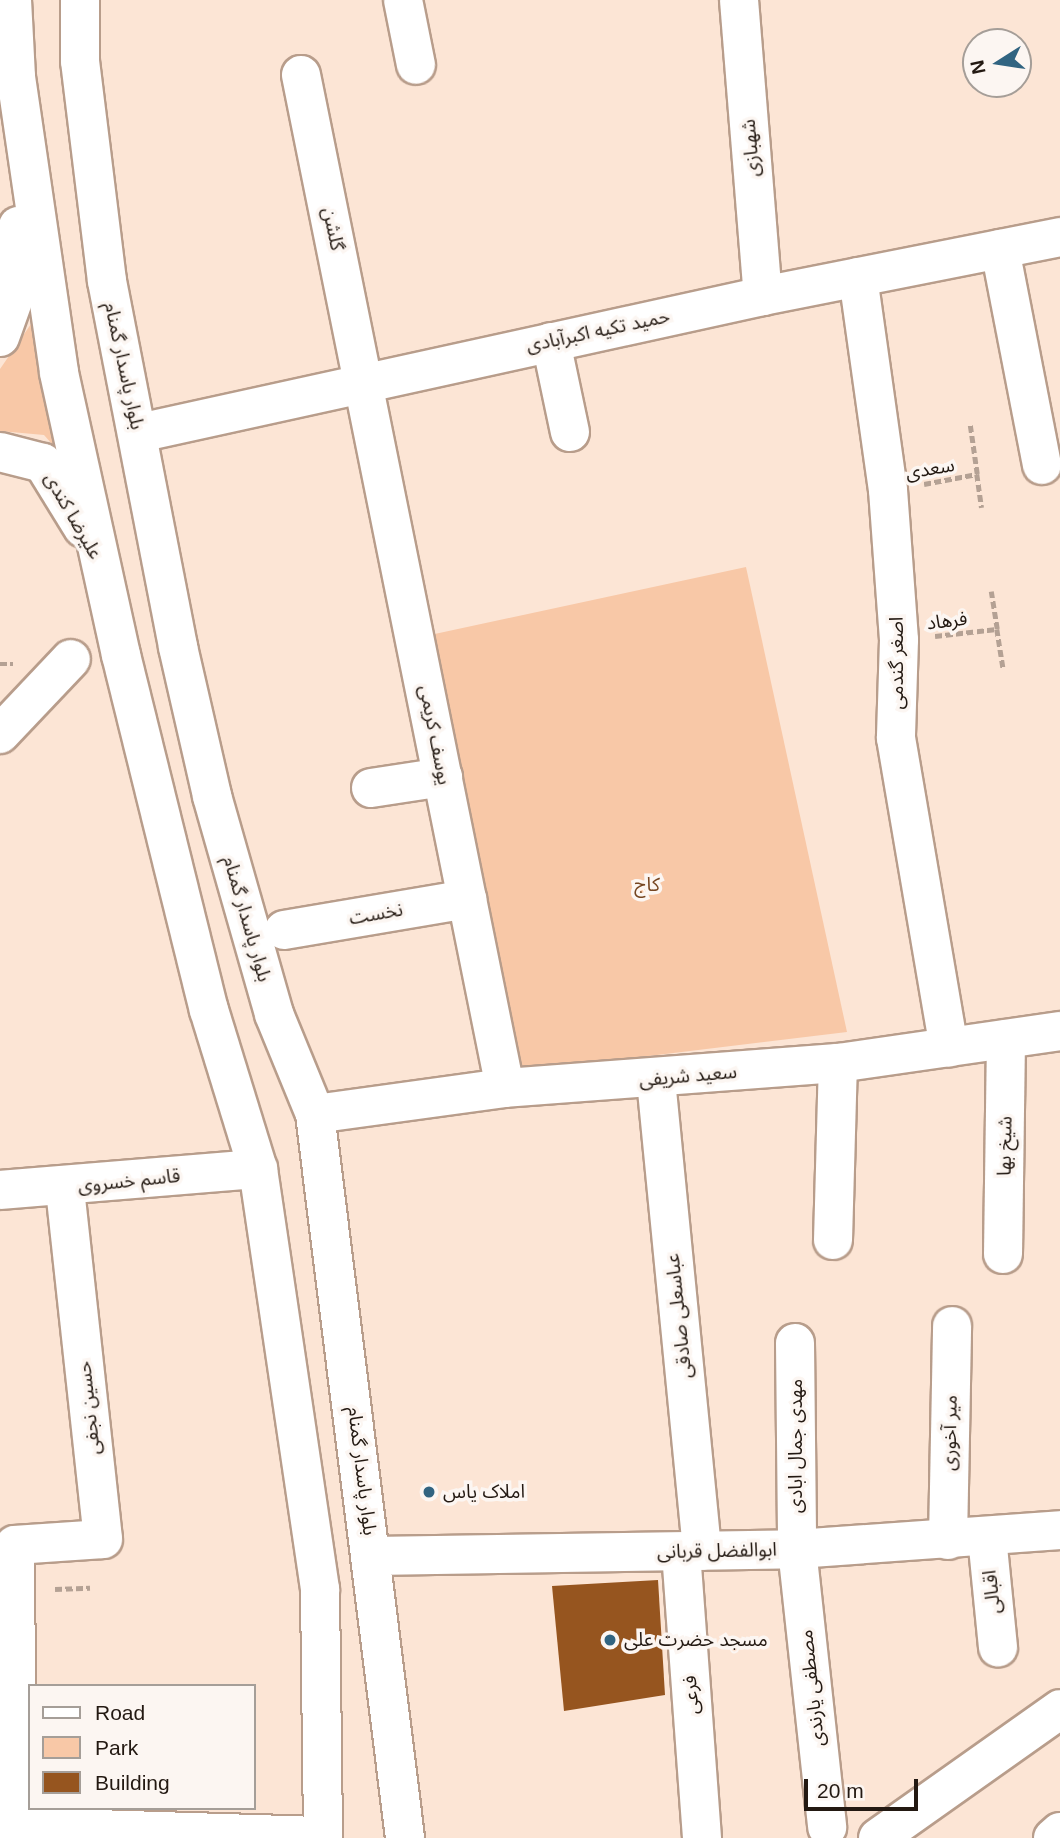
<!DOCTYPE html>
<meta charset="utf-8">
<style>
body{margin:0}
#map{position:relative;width:1060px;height:1838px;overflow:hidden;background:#fce5d5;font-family:Helvetica,"Noto Sans Arabic",sans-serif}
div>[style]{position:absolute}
.green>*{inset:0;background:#f8c8a7}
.building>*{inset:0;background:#96551f}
.path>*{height:4.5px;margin-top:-2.25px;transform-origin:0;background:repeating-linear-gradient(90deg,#b4a194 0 7px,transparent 0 10.5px)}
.roads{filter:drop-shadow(2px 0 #b89d8b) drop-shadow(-2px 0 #b89d8b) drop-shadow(0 2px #b89d8b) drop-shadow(0 -2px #b89d8b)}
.minor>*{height:38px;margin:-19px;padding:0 19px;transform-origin:19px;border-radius:19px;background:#fff}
.secondary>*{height:38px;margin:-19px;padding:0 19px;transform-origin:19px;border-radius:19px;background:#fff}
.trunk>*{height:38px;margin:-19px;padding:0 19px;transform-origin:19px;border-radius:19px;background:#fff}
.dots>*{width:19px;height:19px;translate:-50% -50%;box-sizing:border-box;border:4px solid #fcf6f2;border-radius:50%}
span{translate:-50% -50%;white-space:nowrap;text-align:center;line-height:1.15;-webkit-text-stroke:7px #fcf6f2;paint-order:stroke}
.street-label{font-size:19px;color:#231912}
.park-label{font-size:19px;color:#764621}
.poi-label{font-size:19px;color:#231912}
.left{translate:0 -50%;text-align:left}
.legend{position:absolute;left:28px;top:1684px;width:228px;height:126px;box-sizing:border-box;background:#fcf6f2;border:2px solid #a59e98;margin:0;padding:9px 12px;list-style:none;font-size:21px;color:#231912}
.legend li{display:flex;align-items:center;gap:14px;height:35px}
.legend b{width:35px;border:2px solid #a59e98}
.north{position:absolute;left:962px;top:28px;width:70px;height:70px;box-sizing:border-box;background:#fcf6f2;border:2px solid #a59e98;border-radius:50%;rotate:258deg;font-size:19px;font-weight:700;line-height:28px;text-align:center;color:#231912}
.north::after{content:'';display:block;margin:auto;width:24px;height:32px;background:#316481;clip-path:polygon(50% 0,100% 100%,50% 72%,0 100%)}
.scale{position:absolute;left:804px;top:1779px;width:114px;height:32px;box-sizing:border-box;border:4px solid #231912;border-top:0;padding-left:9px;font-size:21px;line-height:24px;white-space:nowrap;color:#231912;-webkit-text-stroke:5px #fcf6f2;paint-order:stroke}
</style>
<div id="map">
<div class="green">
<i style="clip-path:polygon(31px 324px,39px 377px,68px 462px,44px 435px,0 431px,0 369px)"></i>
<i style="clip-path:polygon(746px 567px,847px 1032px,517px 1072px,430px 635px)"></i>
</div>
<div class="building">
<i style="clip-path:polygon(658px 1580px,665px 1695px,564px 1711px,552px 1586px)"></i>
</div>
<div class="path">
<i style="left:977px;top:474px;width:34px;rotate:82deg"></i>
<i style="left:924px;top:484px;width:54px;rotate:-10.7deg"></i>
<i style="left:977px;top:474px;width:49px;rotate:-98.1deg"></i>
<i style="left:997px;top:629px;width:39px;rotate:81deg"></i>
<i style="left:935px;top:636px;width:62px;rotate:-6.4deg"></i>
<i style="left:997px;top:629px;width:38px;rotate:-99deg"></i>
<i style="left:0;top:664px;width:13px"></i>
<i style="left:55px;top:1589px;width:35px;rotate:-2deg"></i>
</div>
<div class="roads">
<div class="minor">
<i style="left:403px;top:0;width:66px;rotate:78.7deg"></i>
<i style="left:739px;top:0;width:297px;rotate:85.4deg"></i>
<i style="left:301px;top:75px;width:1033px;rotate:78.61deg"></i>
<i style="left:1000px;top:249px;width:220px;rotate:79deg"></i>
<i style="left:858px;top:277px;width:215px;rotate:82deg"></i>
<i style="left:888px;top:490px;width:150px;rotate:85.8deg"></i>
<i style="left:899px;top:640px;width:98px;rotate:91.8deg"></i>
<i style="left:896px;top:738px;width:314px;rotate:80.3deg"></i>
<i style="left:551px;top:342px;width:92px;rotate:78.1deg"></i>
<i style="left:139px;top:433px;width:639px;rotate:-12.38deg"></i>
<i style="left:763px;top:296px;width:303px;rotate:-11.2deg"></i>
<i style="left:0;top:734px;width:103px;rotate:-46.6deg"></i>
<i style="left:371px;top:788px;width:73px;rotate:-8.7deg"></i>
<i style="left:284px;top:930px;width:186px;rotate:-9.6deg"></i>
<i style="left:656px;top:1080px;width:473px;rotate:84.4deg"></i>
<i style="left:315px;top:1114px;width:192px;rotate:-7.8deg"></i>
<i style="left:505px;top:1088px;width:334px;rotate:-4.3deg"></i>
<i style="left:838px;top:1063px;width:224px;rotate:-8.2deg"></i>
<i style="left:0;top:1190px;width:259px;rotate:-4.7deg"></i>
<i style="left:833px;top:1240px;width:177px;rotate:-88.4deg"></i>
<i style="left:1003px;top:1254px;width:215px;rotate:-89.2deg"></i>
<i style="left:795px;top:1343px;width:206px;rotate:89.4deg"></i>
<i style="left:797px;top:1549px;width:280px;rotate:83.8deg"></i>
<i style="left:987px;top:1537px;width:111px;rotate:84.3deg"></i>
<i style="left:948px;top:1540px;width:214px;rotate:-88.9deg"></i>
<i style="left:681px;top:1552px;width:287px;rotate:85.8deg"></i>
<i style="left:373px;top:1556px;width:424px;rotate:-0.9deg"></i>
<i style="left:797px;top:1549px;width:264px;rotate:-4.1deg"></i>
<i style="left:0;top:1826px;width:323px;rotate:1.8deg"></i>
<i style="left:17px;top:1838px;width:293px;rotate:-90.4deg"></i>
<i style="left:15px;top:1545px;width:88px;rotate:-3.9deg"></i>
<i style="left:103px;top:1539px;width:353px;rotate:-96.2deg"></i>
</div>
<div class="secondary">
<i style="left:12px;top:0;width:77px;rotate:87deg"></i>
<i style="left:16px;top:77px;width:299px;rotate:81.7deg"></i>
<i style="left:59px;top:373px;width:289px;rotate:77.6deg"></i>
<i style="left:121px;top:655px;width:366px;rotate:76.1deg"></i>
<i style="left:209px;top:1010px;width:166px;rotate:72.9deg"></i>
<i style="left:258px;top:1169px;width:425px;rotate:81.6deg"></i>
<i style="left:320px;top:1589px;width:249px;rotate:89.3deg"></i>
<i style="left:80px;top:0;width:61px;rotate:90deg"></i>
<i style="left:80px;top:61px;width:222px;rotate:83deg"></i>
<i style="left:107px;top:281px;width:373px;rotate:79deg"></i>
<i style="left:178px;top:647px;width:153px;rotate:77.1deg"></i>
<i style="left:212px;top:796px;width:227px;rotate:74.1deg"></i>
<i style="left:274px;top:1014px;width:108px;rotate:67.7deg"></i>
<i style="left:315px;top:1114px;width:730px;rotate:82.91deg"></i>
<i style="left:0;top:337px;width:53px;rotate:-70.2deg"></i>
<i style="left:18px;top:287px;width:61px;rotate:-90deg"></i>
<i style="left:0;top:452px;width:44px;rotate:14.3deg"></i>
<i style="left:43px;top:463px;width:76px;rotate:58.4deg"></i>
<i style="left:878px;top:1838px;width:223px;rotate:-35.3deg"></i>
</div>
<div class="trunk">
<i style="left:1053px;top:1838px;width:9px;rotate:-41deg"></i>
</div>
</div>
<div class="dots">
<i style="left:429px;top:1492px;background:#316481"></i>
<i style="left:610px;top:1640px;background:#316481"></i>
</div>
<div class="street-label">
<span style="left:751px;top:148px;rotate:-95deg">شهبازی</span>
<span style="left:333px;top:229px;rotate:78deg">گلشن</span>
<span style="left:598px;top:331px;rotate:-12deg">حمید تکیه اکبرآبادی</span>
<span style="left:124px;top:366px;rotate:78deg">بلوار پاسدار گمنام</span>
<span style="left:930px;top:469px;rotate:-10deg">سعدی</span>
<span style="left:73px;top:516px;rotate:60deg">علیرضا کندی</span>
<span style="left:947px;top:621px;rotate:-7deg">فرهاد</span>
<span style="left:897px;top:663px;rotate:-90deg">اصغر گندمی</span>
<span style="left:435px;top:735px;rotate:79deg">یوسف کریمی</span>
<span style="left:376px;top:914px;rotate:-10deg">نخست</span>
<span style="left:247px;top:919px;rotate:74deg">بلوار پاسدار گمنام</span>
<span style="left:688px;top:1076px;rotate:-5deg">سعید شریفی</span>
<span style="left:1005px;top:1146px;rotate:-89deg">شیخ بها</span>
<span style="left:129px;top:1181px;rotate:-6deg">قاسم خسروی</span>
<span style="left:679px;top:1316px;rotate:-96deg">عباسعلی صادقی</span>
<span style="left:89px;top:1408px;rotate:-96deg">حسین نجفی</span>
<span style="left:950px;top:1433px;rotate:-89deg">میر آخوری</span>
<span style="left:796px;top:1446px;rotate:-90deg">مهدی جمال ابادی</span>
<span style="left:362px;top:1471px;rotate:83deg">بلوار پاسدار گمنام</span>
<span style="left:717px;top:1551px;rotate:-1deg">ابوالفضل قربانی</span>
<span style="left:992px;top:1592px;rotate:-96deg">اقبالی</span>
<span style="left:812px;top:1688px;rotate:-96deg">مصطفی یارندی</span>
<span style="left:691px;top:1695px;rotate:-94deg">فرعی</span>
</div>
<div class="park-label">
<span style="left:647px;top:885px">کاج</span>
</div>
<div class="poi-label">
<span class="left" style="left:443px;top:1492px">املاک یاس</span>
<span class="left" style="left:624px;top:1640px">مسجد حضرت علی</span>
</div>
<ul class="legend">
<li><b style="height:9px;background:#fff"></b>Road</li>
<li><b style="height:19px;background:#f8c8a7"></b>Park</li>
<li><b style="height:19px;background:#96551f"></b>Building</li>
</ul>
<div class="north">N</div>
<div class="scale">20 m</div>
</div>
